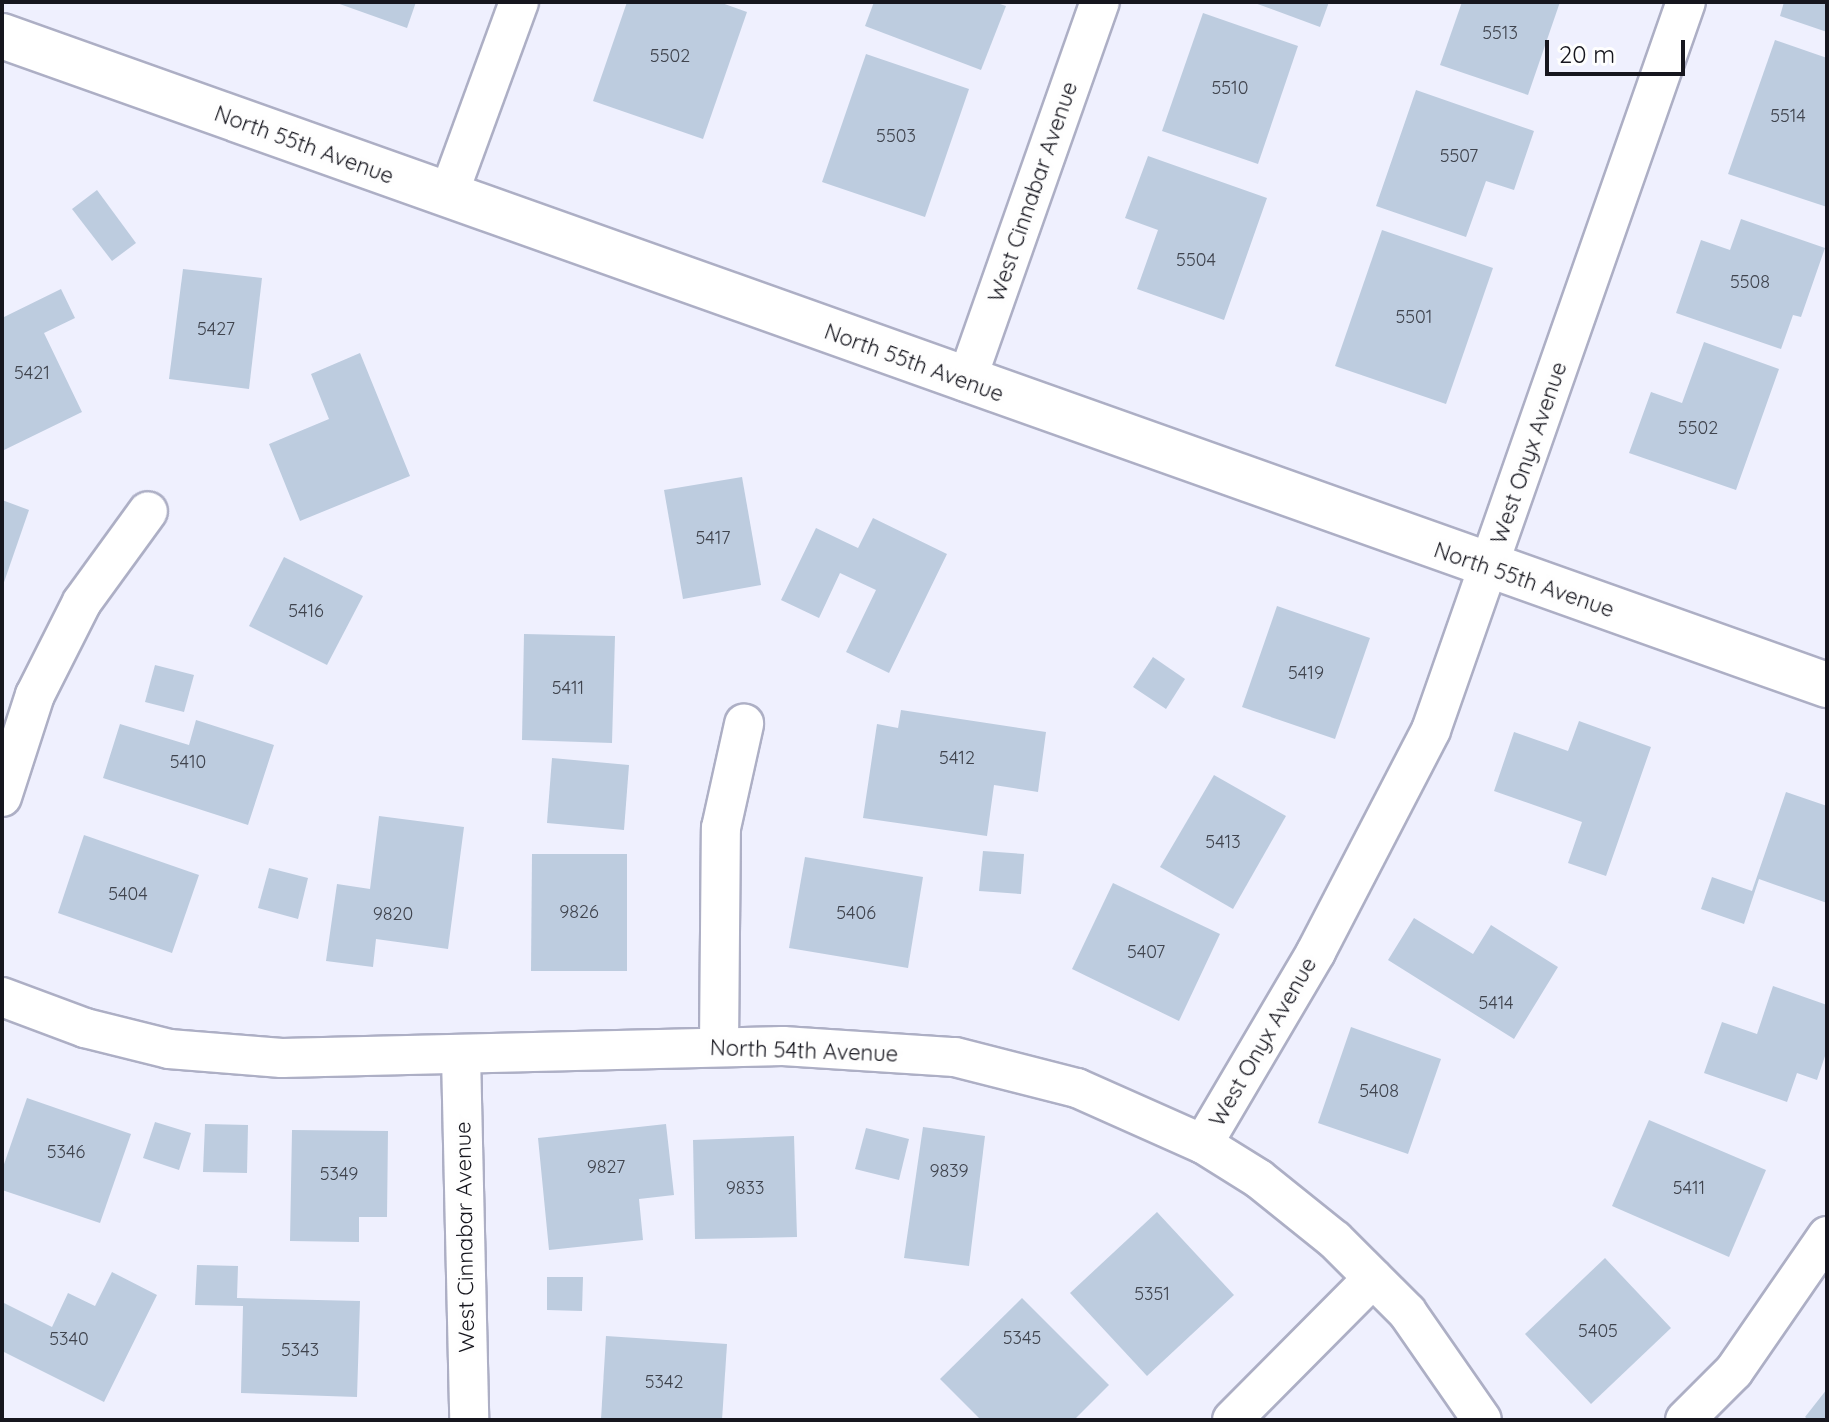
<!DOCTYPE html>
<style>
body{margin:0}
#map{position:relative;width:1829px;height:1422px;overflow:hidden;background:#eff0fe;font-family:Quicksand,sans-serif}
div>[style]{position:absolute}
.building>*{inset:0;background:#bdccdf}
.roads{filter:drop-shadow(2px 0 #adafc5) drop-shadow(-2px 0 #adafc5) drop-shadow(0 2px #adafc5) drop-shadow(0 -2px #adafc5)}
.street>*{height:38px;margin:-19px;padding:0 19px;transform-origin:19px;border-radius:19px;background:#fff}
.secondary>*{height:44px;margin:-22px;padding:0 22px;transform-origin:22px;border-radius:22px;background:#fff}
span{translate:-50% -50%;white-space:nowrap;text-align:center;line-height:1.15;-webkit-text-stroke:8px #fefefe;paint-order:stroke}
.number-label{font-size:18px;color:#40444e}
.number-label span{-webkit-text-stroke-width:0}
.street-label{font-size:22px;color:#16161e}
.frame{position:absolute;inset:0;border:4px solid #16161e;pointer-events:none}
.scale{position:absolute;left:1545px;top:40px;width:140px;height:36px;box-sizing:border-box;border:4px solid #16161e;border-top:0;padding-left:10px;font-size:24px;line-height:28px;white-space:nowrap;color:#16161e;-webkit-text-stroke:6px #fefefe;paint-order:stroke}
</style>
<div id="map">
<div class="building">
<i style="clip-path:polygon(334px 2px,416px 2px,407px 28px)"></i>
<i style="clip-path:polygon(627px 2px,719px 2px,747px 12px,703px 139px,593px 101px)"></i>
<i style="clip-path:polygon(874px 2px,994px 2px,1006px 6px,981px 70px,865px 26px)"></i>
<i style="clip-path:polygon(1252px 2px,1329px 2px,1320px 27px)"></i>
<i style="clip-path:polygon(1462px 2px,1560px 2px,1528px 95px,1440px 65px)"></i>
<i style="clip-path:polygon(1784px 2px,1827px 2px,1827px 32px,1780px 16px)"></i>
<i style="clip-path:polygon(1203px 13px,1298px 46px,1258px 164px,1162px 131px)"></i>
<i style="clip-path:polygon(1775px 40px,1827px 58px,1827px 207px,1728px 174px)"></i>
<i style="clip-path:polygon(866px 54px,969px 89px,925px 217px,822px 182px)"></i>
<i style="clip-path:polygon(1416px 90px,1534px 131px,1514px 190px,1486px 181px,1466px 237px,1376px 206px)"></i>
<i style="clip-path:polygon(1148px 156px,1267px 198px,1224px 320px,1137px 289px,1158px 230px,1125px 218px)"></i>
<i style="clip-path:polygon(97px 190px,136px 243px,112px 261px,72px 209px)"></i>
<i style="clip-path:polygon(1741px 219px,1825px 248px,1801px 317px,1793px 315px,1781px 349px,1676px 313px,1701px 240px,1730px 250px)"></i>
<i style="clip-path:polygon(1382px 230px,1493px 268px,1446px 404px,1335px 366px)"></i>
<i style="clip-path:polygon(183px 269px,262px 278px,249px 389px,169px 379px)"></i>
<i style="clip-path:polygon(61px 289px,75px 318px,44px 333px,82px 412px,2px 451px,2px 318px)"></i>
<i style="clip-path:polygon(1704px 342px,1779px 369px,1736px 490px,1629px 453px,1651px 392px,1682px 403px)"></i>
<i style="clip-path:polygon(360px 353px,410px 476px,300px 521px,269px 444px,329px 419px,311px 374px)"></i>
<i style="clip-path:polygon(742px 477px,761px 585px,683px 599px,664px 490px)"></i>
<i style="clip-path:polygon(2px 500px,29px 510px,2px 588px)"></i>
<i style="clip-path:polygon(873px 518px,947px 554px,889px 673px,846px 652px,876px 590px,840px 573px,819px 618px,781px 600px,816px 528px,858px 548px)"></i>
<i style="clip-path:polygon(284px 557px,363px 596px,327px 665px,249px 626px)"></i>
<i style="clip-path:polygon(1277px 606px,1370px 638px,1335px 739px,1242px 707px)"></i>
<i style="clip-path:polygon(524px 634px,615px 636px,612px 743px,522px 740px)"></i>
<i style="clip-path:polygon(1153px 657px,1185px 679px,1166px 709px,1133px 687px)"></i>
<i style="clip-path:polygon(155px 665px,194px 675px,184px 712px,145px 702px)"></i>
<i style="clip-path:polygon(901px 710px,1046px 732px,1038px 792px,994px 785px,987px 836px,863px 818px,877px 724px,898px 728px)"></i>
<i style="clip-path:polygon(196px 720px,274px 745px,248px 825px,103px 778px,120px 724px,189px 745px)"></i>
<i style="clip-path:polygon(1579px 721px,1651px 747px,1606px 876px,1568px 863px,1582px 822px,1494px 791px,1514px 732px,1568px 751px)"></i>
<i style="clip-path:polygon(552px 758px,629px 765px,624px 830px,547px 823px)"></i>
<i style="clip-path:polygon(1214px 775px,1286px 816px,1233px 909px,1160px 867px)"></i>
<i style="clip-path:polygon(1786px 792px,1827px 806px,1827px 903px,1759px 879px,1744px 924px,1701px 909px,1712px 877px,1752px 891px)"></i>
<i style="clip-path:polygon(379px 816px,464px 827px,448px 949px,376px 939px,373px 967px,326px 961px,337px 884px,370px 889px)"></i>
<i style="clip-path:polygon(84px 835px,199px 875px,172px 953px,58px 913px)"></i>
<i style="clip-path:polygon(983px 851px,1024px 854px,1021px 894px,979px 891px)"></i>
<i style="clip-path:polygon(532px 854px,627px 854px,627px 971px,531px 971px)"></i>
<i style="clip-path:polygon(805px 857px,923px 877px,908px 968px,789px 948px)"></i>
<i style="clip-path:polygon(269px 868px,308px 878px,298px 919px,258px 908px)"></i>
<i style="clip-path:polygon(1113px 883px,1220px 934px,1179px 1021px,1072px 969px)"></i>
<i style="clip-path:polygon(1414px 918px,1473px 954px,1491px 925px,1558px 967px,1514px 1039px,1388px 960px)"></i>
<i style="clip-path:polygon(1773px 986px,1827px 1005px,1827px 1050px,1817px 1080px,1797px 1073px,1787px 1102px,1704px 1073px,1722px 1022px,1757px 1034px)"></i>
<i style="clip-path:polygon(1351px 1027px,1441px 1059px,1408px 1154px,1318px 1123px)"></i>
<i style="clip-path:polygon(27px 1098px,131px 1134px,100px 1223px,2px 1190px,2px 1170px)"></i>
<i style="clip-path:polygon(1649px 1120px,1766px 1170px,1729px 1257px,1612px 1206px)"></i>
<i style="clip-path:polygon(155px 1122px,191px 1133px,179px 1170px,143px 1158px)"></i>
<i style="clip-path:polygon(205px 1124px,248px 1125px,247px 1173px,203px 1172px)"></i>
<i style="clip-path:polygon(666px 1124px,674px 1195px,639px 1199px,643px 1240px,549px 1250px,538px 1138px)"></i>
<i style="clip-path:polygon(923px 1127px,985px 1136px,969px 1266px,904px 1258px)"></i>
<i style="clip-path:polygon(866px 1128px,909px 1139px,899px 1180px,855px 1169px)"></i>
<i style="clip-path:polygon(292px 1130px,388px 1131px,387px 1217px,359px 1217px,359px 1242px,290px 1241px)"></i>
<i style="clip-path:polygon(794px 1136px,797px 1237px,695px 1239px,693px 1140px)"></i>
<i style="clip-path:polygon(1157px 1212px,1234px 1295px,1147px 1376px,1070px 1293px)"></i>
<i style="clip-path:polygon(1605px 1258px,1671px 1328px,1591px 1404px,1525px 1334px)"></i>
<i style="clip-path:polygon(197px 1265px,238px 1266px,237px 1298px,360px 1301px,357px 1397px,241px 1393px,243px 1306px,195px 1305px)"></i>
<i style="clip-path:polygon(112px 1272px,157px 1295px,104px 1402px,2px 1351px,2px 1302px,52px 1327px,68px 1293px,95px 1306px)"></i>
<i style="clip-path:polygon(547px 1277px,583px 1277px,582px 1311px,547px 1310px)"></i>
<i style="clip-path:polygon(1022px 1298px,1109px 1385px,1074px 1420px,981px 1420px,940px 1379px)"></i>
<i style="clip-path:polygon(606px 1336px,727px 1344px,722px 1420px,601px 1419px)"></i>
<i style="clip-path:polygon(1827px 1389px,1827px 1420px,1809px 1420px,1805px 1417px)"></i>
</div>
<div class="roads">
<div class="street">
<i style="left:448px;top:196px;width:207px;rotate:-69.9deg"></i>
<i style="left:966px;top:382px;width:403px;rotate:-70.6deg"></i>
<i style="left:2px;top:797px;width:107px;rotate:-72.1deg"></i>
<i style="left:35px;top:695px;width:104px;rotate:-63.2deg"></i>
<i style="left:82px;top:602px;width:112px;rotate:-54deg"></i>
<i style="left:2px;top:997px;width:89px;rotate:20.5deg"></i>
<i style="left:85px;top:1028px;width:87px;rotate:14deg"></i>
<i style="left:169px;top:1049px;width:113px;rotate:4.6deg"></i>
<i style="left:282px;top:1058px;width:501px;rotate:-1.37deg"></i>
<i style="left:783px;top:1046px;width:172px;rotate:3.7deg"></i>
<i style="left:955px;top:1057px;width:126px;rotate:14.3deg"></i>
<i style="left:1077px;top:1088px;width:138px;rotate:24deg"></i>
<i style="left:1203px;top:1144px;width:66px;rotate:32deg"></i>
<i style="left:1259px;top:1179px;width:97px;rotate:38.8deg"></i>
<i style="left:1335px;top:1240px;width:102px;rotate:45deg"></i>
<i style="left:1407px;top:1312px;width:131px;rotate:55.2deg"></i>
<i style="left:719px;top:1047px;width:219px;rotate:-89.5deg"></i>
<i style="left:721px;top:828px;width:107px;rotate:-77.5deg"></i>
<i style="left:461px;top:1055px;width:365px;rotate:88.7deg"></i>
<i style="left:1203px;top:1144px;width:223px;rotate:-59.5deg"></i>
<i style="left:1316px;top:952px;width:250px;rotate:-62.6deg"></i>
<i style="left:1431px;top:730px;width:771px;rotate:-70.7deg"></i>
<i style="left:1232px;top:1420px;width:200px;rotate:-45.2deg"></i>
<i style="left:1685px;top:1420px;width:69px;rotate:-45deg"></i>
<i style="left:1734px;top:1371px;width:164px;rotate:-55.4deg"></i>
</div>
<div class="secondary">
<i style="left:2px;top:36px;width:1937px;rotate:19.58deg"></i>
</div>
</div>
<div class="number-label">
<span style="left:1500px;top:33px">5513</span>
<span style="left:670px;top:56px">5502</span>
<span style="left:1230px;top:88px">5510</span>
<span style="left:1788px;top:116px">5514</span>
<span style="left:896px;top:136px">5503</span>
<span style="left:1459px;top:156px">5507</span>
<span style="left:1196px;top:260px">5504</span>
<span style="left:1750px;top:282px">5508</span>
<span style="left:1414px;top:317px">5501</span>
<span style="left:216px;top:329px">5427</span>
<span style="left:32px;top:373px">5421</span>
<span style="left:1698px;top:428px">5502</span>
<span style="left:713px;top:538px">5417</span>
<span style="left:306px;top:611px">5416</span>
<span style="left:1306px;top:673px">5419</span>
<span style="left:568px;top:688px">5411</span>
<span style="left:957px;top:758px">5412</span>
<span style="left:188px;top:762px">5410</span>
<span style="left:1223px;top:842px">5413</span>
<span style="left:128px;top:894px">5404</span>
<span style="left:579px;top:912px">9826</span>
<span style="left:856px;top:913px">5406</span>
<span style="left:393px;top:914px">9820</span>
<span style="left:1146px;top:952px">5407</span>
<span style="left:1496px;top:1003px">5414</span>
<span style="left:1379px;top:1091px">5408</span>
<span style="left:66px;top:1152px">5346</span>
<span style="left:606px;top:1167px">9827</span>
<span style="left:949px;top:1171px">9839</span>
<span style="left:339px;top:1174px">5349</span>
<span style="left:745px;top:1188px">9833</span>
<span style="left:1689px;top:1188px">5411</span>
<span style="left:1152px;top:1294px">5351</span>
<span style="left:1598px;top:1331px">5405</span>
<span style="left:1022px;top:1338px">5345</span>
<span style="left:69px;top:1339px">5340</span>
<span style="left:300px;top:1350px">5343</span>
<span style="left:664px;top:1382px">5342</span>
</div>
<div class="street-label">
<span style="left:304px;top:145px;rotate:20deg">North 55th Avenue</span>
<span style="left:1033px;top:192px;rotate:-71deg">West Cinnabar Avenue</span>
<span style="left:914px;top:363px;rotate:20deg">North 55th Avenue</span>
<span style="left:1529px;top:453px;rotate:-71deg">West Onyx Avenue</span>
<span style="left:1524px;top:580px;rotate:19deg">North 55th Avenue</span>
<span style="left:1263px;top:1042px;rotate:-60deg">West Onyx Avenue</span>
<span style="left:804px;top:1051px;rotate:2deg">North 54th Avenue</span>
<span style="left:465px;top:1237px;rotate:-91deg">West Cinnabar Avenue</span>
</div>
<div class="frame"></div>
<div class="scale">20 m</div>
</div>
